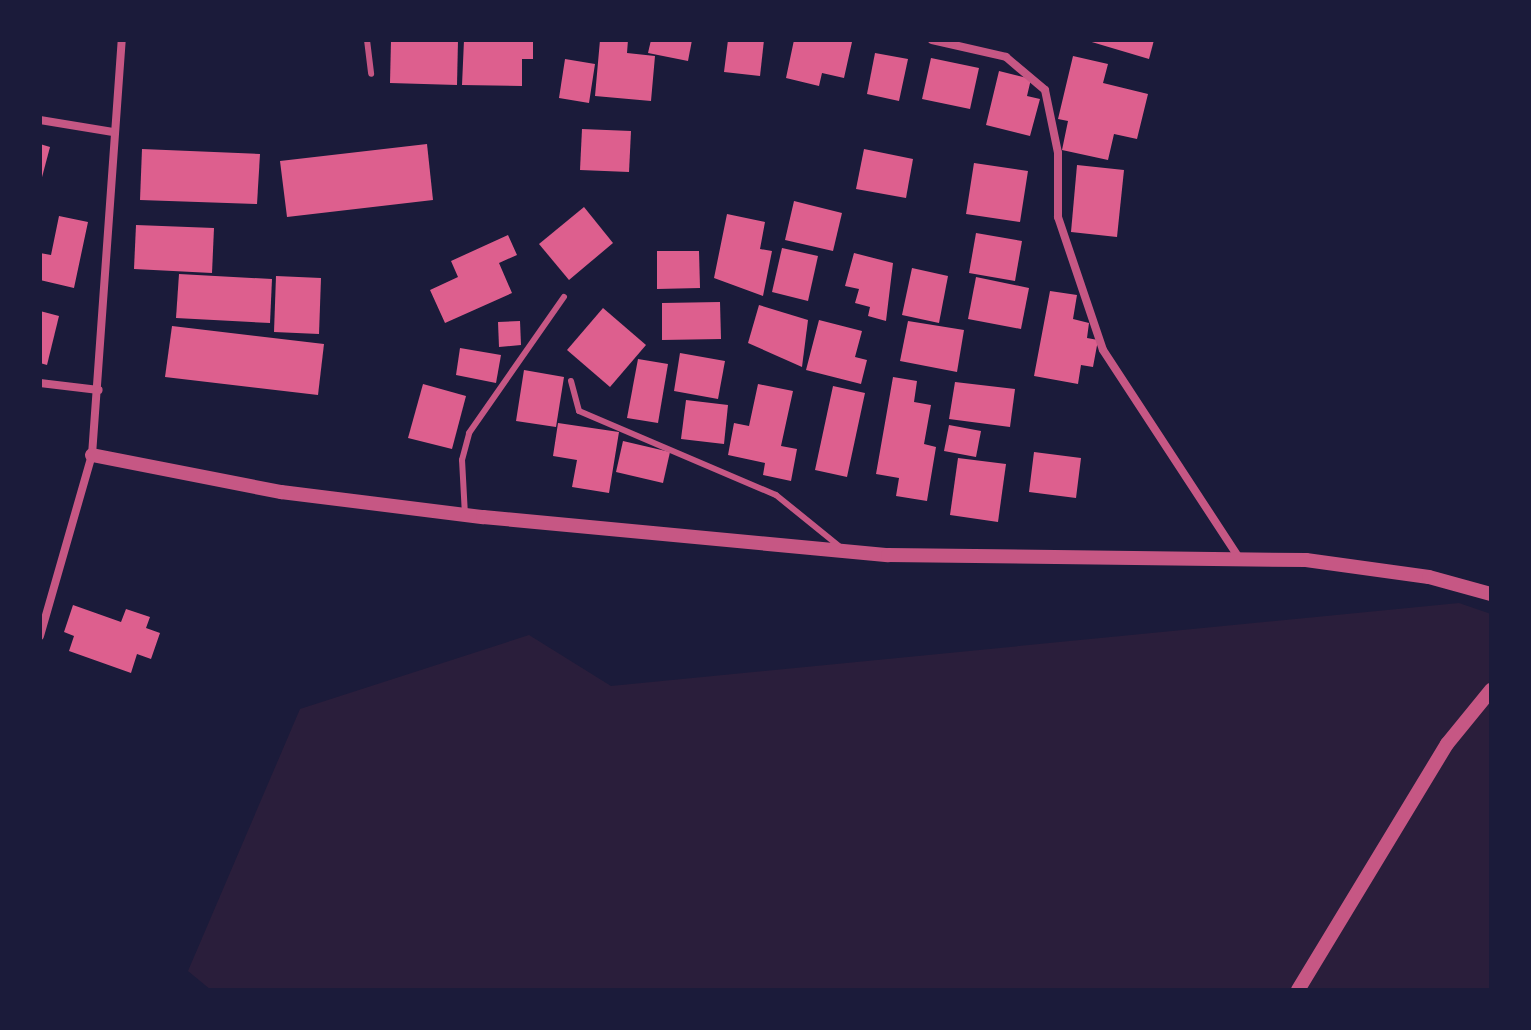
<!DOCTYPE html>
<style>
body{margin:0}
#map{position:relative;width:1531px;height:1030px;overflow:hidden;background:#1b1b3a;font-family:Inter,sans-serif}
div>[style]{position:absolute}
.green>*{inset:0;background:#2a1e3b}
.building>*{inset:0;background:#dd5f8e}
.service>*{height:6px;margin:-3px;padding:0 3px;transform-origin:3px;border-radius:3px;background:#c65784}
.minor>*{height:8px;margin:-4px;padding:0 4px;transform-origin:4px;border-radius:4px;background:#c65784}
.tertiary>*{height:14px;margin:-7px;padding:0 7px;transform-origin:7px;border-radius:7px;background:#c65784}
span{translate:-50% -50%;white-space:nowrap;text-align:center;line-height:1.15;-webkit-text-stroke:6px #1b1b3a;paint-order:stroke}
.frame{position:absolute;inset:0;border:42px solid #1b1b3a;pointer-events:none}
</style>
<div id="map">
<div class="green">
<i style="clip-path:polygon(1459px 603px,1491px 614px,1491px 990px,211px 990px,188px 971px,300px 709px,529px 635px,611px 686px)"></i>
</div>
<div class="building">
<i style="clip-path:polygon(391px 40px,458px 40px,457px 85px,390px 83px)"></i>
<i style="clip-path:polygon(464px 40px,533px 40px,533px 59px,522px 59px,522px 86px,462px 85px)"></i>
<i style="clip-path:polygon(600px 40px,628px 40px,627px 53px,655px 56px,651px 101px,595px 96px)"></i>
<i style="clip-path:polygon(651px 40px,692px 40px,688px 61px,648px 53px)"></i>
<i style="clip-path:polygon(728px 40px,764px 40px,760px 76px,724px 72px)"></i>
<i style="clip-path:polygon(794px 40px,852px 42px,844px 78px,822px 73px,819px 86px,786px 78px)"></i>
<i style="clip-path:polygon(1085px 40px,1154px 40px,1149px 59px)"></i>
<i style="clip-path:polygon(875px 53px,908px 59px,899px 101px,867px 94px)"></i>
<i style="clip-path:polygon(1073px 56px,1108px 64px,1103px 83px,1148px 94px,1137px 139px,1114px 134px,1108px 160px,1062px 150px,1068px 121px,1058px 119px)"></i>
<i style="clip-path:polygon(931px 58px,979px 68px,970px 109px,922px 99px)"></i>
<i style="clip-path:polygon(565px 59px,595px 64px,589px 103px,559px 98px)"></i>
<i style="clip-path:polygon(999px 71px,1031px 79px,1027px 96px,1040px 99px,1030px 136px,986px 125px)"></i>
<i style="clip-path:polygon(582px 129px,631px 131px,629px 172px,580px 170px)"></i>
<i style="clip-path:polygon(40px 144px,50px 147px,41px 181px,40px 181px)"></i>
<i style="clip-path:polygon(427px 144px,433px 200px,287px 217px,280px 161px)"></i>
<i style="clip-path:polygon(142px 149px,260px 154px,257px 204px,140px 200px)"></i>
<i style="clip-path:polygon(864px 149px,913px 159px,906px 198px,856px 189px)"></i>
<i style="clip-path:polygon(974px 163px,1028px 171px,1020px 222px,966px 214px)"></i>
<i style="clip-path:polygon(1077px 165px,1124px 170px,1117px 237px,1071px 232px)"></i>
<i style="clip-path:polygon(794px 201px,842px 213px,833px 251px,785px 240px)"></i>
<i style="clip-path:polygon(584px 207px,613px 243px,569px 280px,539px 244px)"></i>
<i style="clip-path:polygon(727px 214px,765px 222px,760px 249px,772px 251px,763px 296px,714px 278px)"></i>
<i style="clip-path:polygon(59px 216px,88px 222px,74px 288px,40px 280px,40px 253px,51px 255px)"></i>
<i style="clip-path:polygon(136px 225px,214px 228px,212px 273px,134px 269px)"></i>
<i style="clip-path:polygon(976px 233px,1022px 241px,1015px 281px,969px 273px)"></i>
<i style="clip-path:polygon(508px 235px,517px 255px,499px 263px,512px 293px,445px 323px,430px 290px,458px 277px,451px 261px)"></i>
<i style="clip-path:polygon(782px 248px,818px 256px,808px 301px,772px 292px)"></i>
<i style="clip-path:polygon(657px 251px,699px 251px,700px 288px,657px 289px)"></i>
<i style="clip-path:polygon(854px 253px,893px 263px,886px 321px,868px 316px,870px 307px,855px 303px,859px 289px,845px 286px)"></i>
<i style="clip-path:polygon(912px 268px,948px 276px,939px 323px,902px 315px)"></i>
<i style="clip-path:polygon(179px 274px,272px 279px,270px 323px,176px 318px)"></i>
<i style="clip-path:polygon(276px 276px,321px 278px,319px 334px,274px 332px)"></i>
<i style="clip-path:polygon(976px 277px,1029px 288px,1021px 329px,968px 319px)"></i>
<i style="clip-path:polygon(1050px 291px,1077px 295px,1073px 319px,1089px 323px,1087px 338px,1098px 340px,1093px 367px,1081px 365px,1078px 384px,1034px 376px)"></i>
<i style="clip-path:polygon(720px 302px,721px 339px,662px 340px,662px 303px)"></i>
<i style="clip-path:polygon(759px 305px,808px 320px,802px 367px,748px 343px)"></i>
<i style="clip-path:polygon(603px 308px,646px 345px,610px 387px,567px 350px)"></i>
<i style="clip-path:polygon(40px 311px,59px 316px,47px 365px,40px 363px)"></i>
<i style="clip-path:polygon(819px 320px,862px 331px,855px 357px,867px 360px,861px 384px,806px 370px)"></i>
<i style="clip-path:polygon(520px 321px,521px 345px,499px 347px,498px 322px)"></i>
<i style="clip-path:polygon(908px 321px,964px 330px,957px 372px,900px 361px)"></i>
<i style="clip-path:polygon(172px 326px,324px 344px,318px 395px,165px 377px)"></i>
<i style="clip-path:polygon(460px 348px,501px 355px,496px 383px,456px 375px)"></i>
<i style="clip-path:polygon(680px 353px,725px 361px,718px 399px,674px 391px)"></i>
<i style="clip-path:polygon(638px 359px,668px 364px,658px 423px,627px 418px)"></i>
<i style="clip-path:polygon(524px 370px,564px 377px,556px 427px,516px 421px)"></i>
<i style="clip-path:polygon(893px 377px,917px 381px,914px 402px,931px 405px,924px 444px,936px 447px,927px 501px,896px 496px,899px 478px,876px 474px)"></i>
<i style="clip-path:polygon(955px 382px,1015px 389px,1010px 427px,949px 419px)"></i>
<i style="clip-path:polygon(423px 384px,466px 396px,452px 449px,408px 438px)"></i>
<i style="clip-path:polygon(758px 384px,793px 391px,781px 446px,797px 449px,791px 481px,763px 475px,765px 463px,728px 455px,734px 423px,749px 426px)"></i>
<i style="clip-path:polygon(833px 386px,865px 393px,847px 477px,815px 470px)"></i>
<i style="clip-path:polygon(686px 400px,728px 405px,724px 444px,681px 439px)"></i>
<i style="clip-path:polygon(558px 423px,619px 432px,609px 493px,572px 487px,577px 460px,553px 456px)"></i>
<i style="clip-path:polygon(949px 425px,981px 431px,976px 457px,944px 451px)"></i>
<i style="clip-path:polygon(623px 441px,670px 452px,663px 483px,616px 472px)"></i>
<i style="clip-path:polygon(1034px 452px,1081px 458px,1076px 498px,1029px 492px)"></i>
<i style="clip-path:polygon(958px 458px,1006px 464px,998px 522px,950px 515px)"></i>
<i style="clip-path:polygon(73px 605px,121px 622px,126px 609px,150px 617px,146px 628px,160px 633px,151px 659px,137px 654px,131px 673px,69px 651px,74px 636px,64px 632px)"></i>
</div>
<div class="service">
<i style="left:367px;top:40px;width:34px;rotate:83deg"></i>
<i style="left:571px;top:381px;width:31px;rotate:75deg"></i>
<i style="left:579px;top:411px;width:214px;rotate:23.1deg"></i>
<i style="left:776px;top:495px;width:81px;rotate:39deg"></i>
<i style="left:465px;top:515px;width:55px;rotate:-93.1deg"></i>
<i style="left:462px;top:460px;width:28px;rotate:-75deg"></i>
<i style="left:469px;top:433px;width:166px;rotate:-55.1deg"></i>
</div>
<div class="minor">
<i style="left:932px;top:40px;width:76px;rotate:12.9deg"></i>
<i style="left:1006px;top:57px;width:51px;rotate:40.2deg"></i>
<i style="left:1045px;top:90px;width:64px;rotate:78.3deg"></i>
<i style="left:1058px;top:153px;width:64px;rotate:90deg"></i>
<i style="left:1058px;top:217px;width:140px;rotate:71.3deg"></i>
<i style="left:1103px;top:350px;width:246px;rotate:56.8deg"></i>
<i style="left:40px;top:120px;width:74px;rotate:9.3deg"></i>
<i style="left:40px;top:383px;width:59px;rotate:6.8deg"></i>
<i style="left:40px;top:636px;width:188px;rotate:-74deg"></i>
<i style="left:92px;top:455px;width:416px;rotate:-85.9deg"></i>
</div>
<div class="tertiary">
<i style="left:92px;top:455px;width:193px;rotate:11.1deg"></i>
<i style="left:281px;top:492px;width:204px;rotate:7.1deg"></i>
<i style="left:483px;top:517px;width:407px;rotate:5.4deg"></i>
<i style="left:888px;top:555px;width:418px;rotate:0.7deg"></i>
<i style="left:1306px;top:560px;width:124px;rotate:7.9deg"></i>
<i style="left:1429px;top:577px;width:64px;rotate:15.3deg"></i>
<i style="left:1298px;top:990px;width:288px;rotate:-58.8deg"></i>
<i style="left:1447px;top:744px;width:70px;rotate:-50.8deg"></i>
</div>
<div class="frame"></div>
</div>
